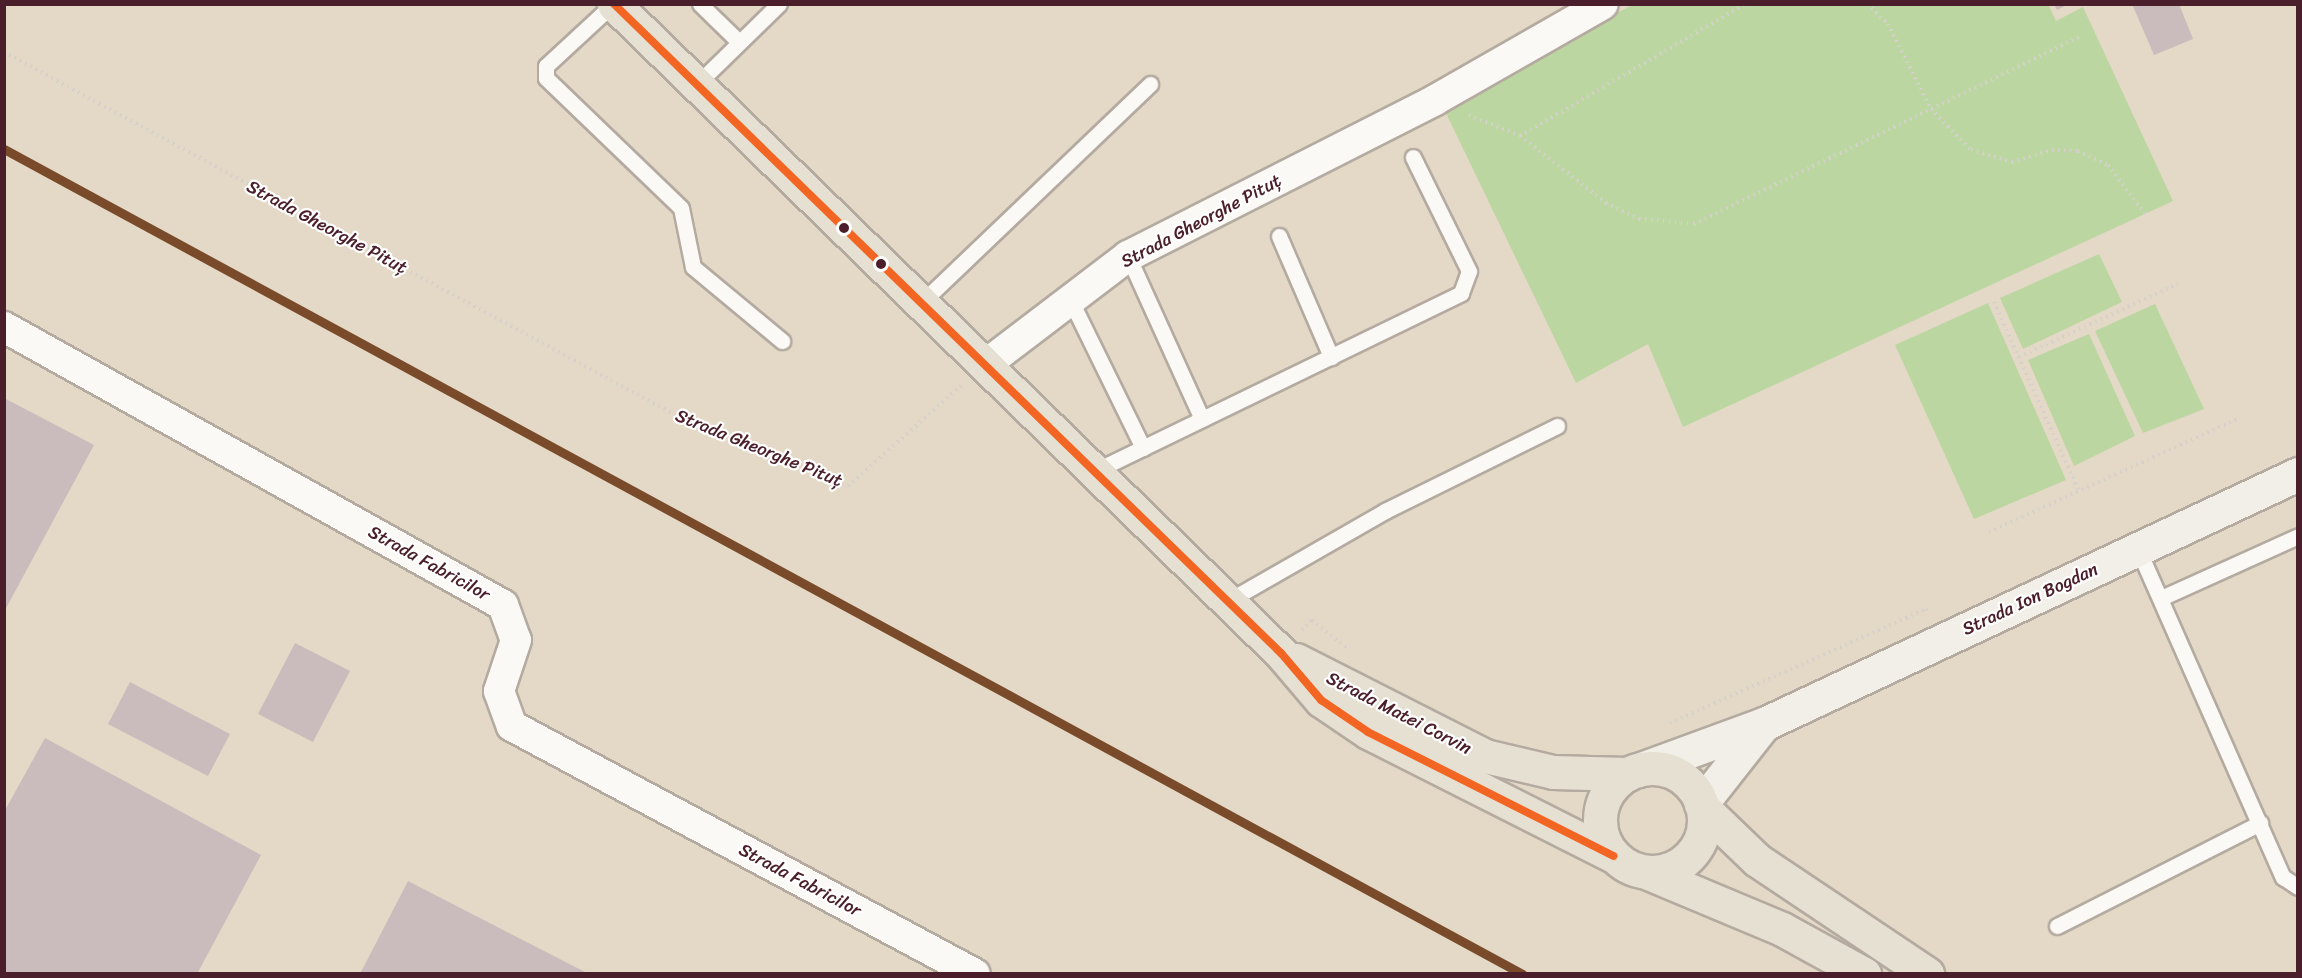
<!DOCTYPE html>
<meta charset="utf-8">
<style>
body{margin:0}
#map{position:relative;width:2302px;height:978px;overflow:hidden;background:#e3d9c6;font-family:Sriracha,sans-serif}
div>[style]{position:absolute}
.green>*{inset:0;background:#bcd6a2}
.building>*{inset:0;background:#cabcbc}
.path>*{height:4px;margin-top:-2px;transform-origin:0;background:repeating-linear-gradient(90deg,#d5d0cb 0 1.5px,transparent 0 6px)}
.roads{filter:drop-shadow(2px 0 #b4aaa0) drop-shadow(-2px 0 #b4aaa0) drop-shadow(0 2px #b4aaa0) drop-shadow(0 -2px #b4aaa0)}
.service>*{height:15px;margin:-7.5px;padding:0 7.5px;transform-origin:7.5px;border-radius:7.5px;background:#fbf9f6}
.minor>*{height:30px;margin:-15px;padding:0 15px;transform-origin:15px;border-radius:15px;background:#fbf9f6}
.secondary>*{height:33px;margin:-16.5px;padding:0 16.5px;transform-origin:16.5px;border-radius:16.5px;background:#f2efe8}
.primary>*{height:33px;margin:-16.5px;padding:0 16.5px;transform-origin:16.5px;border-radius:16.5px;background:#e6e0d2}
.primary>.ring{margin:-16.5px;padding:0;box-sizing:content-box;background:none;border:33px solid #e6e0d2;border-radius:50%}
.rail>*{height:7px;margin-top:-3.5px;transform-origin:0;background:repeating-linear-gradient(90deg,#fff 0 14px,#b8b2b1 0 28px);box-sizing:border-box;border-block:2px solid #b8b2b1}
.bus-1>*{height:8px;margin:-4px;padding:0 4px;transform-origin:4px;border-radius:4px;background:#f26522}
.rail-1>*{height:9px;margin:-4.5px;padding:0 4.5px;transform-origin:4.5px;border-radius:4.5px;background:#7a4b2a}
.dots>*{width:16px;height:16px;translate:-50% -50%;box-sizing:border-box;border:3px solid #fff;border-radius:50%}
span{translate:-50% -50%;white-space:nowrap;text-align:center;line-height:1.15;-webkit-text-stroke:4.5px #fff;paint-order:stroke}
.street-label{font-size:18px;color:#4a1f2b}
.frame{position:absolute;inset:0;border:6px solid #4a1f2b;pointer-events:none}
</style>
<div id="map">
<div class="green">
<i style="clip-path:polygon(2048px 4px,2056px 21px,2083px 7px,2173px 201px,1683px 427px,1648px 344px,1576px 383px,1443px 107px,1632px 5px)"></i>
<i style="clip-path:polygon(2099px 254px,2122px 302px,2023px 349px,2000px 298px)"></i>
<i style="clip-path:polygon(1988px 303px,2066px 480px,1974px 519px,1895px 345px)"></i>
<i style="clip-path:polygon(2155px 304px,2204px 409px,2143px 433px,2095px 331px)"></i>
<i style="clip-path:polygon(2089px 334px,2135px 436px,2074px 466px,2028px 360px)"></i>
</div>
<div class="building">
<i style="clip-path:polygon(2054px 4px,2069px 4px,2057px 10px)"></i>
<i style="clip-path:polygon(2132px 4px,2179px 4px,2193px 39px,2154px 55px)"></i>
<i style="clip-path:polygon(4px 398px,94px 445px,4px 612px)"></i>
<i style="clip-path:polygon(295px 643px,350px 671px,313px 742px,258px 714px)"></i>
<i style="clip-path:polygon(130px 682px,230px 734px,208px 776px,108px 724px)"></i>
<i style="clip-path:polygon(45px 738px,261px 855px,197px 974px,4px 974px,4px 812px)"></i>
<i style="clip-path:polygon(408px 881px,589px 974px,360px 974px)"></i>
</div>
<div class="path">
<i style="left:1867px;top:4px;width:29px;rotate:44deg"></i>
<i style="left:1888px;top:24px;width:95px;rotate:63.2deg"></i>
<i style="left:1931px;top:109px;width:57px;rotate:45.7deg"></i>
<i style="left:1971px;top:150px;width:43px;rotate:16.3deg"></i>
<i style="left:2012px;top:162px;width:42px;rotate:-16.7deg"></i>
<i style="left:2052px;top:150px;width:26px;rotate:2deg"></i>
<i style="left:2078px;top:151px;width:33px;rotate:25deg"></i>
<i style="left:2108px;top:165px;width:63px;rotate:52.8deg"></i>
<i style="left:4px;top:52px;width:770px;rotate:28.4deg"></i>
<i style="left:681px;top:418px;width:180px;rotate:22.2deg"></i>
<i style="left:848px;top:486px;width:154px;rotate:-41.6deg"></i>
<i style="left:1469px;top:115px;width:55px;rotate:22.4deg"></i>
<i style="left:1520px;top:136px;width:109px;rotate:37.9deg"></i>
<i style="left:1606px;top:203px;width:37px;rotate:26deg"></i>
<i style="left:1639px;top:219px;width:55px;rotate:5.2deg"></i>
<i style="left:1694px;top:224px;width:432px;rotate:-25.9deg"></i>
<i style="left:1520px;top:136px;width:261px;rotate:-30.4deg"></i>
<i style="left:1994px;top:302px;width:207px;rotate:65.8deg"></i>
<i style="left:2019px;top:357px;width:175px;rotate:-24.7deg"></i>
<i style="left:1989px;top:532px;width:275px;rotate:-24.5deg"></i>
<i style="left:1302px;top:630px;width:14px;rotate:-45deg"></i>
<i style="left:1312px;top:620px;width:48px;rotate:39deg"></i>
<i style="left:1670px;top:723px;width:280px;rotate:-24deg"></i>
<i style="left:1926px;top:609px;width:5px;rotate:68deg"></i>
</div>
<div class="roads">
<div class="service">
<i style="left:613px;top:4px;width:91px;rotate:137.2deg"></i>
<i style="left:546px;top:66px;width:12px;rotate:90deg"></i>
<i style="left:546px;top:78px;width:187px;rotate:43.9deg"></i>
<i style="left:681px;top:208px;width:60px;rotate:78.5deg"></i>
<i style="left:693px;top:267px;width:116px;rotate:39.7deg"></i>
<i style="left:700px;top:4px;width:54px;rotate:44.3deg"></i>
<i style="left:696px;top:85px;width:116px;rotate:-44.3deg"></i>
<i style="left:1279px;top:236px;width:132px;rotate:66.7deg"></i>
<i style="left:1128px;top:256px;width:179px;rotate:65.6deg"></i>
<i style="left:1070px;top:299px;width:166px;rotate:63.9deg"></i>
<i style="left:921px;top:303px;width:317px;rotate:-43.7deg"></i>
<i style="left:1095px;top:471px;width:407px;rotate:-25.9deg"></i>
<i style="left:1461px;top:293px;width:23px;rotate:-70deg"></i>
<i style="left:1469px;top:271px;width:127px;rotate:-116.2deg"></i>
<i style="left:2138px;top:549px;width:359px;rotate:66.2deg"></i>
<i style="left:2283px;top:877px;width:18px;rotate:34deg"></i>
<i style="left:2161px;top:598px;width:150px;rotate:-24.3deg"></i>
<i style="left:1228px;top:601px;width:181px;rotate:-29.8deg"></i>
<i style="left:1385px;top:511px;width:192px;rotate:-26.3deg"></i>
<i style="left:2057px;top:926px;width:228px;rotate:-26.9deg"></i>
</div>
<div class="minor">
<i style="left:4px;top:327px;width:571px;rotate:29.12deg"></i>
<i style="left:503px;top:605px;width:37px;rotate:70deg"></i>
<i style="left:516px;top:640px;width:54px;rotate:108.4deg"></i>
<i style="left:499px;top:691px;width:37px;rotate:70deg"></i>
<i style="left:512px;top:726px;width:525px;rotate:28.18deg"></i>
<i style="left:985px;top:365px;width:180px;rotate:-37.3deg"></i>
<i style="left:1128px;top:256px;width:344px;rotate:-26.9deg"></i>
<i style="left:1435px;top:100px;width:193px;rotate:-29.7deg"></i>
</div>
<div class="secondary">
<i style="left:1638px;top:770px;width:134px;rotate:-20.1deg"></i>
<i style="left:1764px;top:724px;width:590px;rotate:-25.09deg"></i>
<i style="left:1701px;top:804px;width:102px;rotate:-51.8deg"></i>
</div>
<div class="primary">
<i style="left:614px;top:4px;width:931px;rotate:44.22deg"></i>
<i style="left:1281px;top:653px;width:62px;rotate:49.6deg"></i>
<i style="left:1321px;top:700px;width:57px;rotate:34.2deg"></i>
<i style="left:1368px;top:732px;width:275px;rotate:26.8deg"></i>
<i style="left:1296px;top:660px;width:212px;rotate:26.9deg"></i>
<i style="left:1485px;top:756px;width:70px;rotate:13.2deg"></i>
<i style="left:1553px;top:772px;width:75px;rotate:1.5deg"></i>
<i class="ring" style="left:1600px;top:768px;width:71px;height:71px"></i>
<i style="left:1703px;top:808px;width:75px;rotate:43.9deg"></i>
<i style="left:1757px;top:860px;width:205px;rotate:33.8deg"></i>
<i style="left:1646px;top:872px;width:147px;rotate:22.7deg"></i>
<i style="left:1782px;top:929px;width:94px;rotate:28.8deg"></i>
</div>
</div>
<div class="rail">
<i style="left:4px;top:149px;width:1728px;rotate:28.52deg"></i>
</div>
<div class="bus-1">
<i style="left:614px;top:4px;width:931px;rotate:44.22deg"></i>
<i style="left:1281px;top:653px;width:62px;rotate:49.6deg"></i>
<i style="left:1321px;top:700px;width:57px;rotate:34.2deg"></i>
<i style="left:1368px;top:732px;width:275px;rotate:26.8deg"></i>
</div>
<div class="rail-1">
<i style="left:4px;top:149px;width:1728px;rotate:28.52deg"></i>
</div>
<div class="dots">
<i style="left:844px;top:228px;background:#4a1f2b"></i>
<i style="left:881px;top:264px;background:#4a1f2b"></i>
</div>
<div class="street-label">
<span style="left:1201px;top:221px;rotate:-28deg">Strada Gheorghe Pituț</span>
<span style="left:327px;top:227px;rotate:28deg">Strada Gheorghe Pituț</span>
<span style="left:759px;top:448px;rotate:22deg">Strada Gheorghe Pituț</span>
<span style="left:429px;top:563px;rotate:29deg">Strada Fabricilor</span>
<span style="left:2030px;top:599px;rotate:-25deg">Strada Ion Bogdan</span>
<span style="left:1399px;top:713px;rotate:27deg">Strada Matei Corvin</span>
<span style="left:800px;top:880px;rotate:28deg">Strada Fabricilor</span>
</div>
<div class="frame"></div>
</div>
